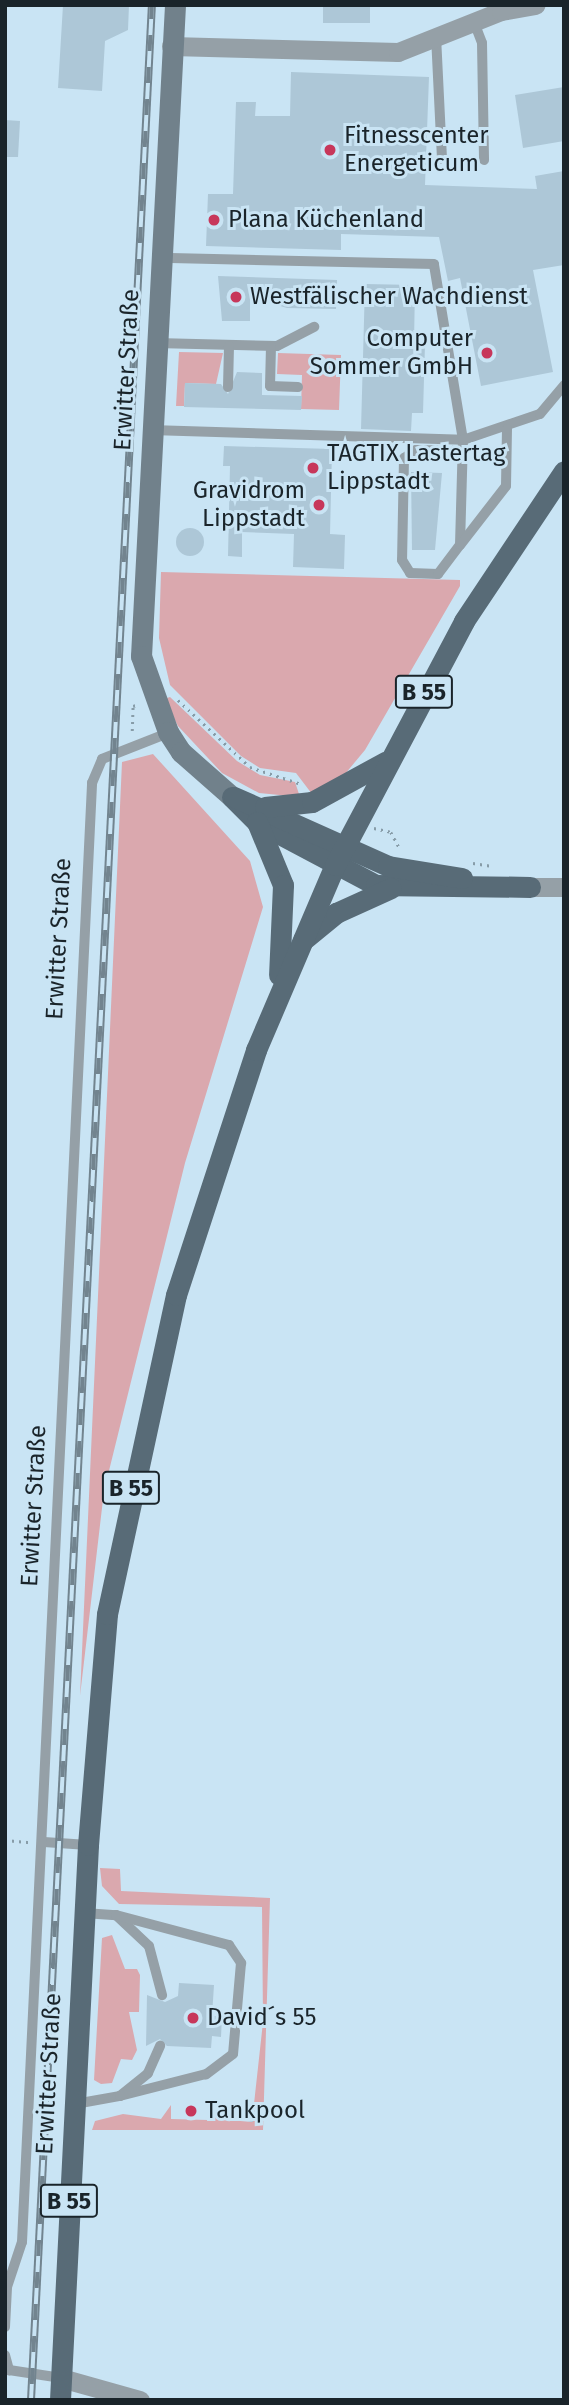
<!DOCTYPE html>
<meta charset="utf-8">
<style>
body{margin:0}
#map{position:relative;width:569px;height:2405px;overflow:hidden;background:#c9e4f4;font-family:"Fira Sans",sans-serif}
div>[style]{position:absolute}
.green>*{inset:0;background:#daa8ae}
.building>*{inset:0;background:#adc7d7}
.round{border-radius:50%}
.path>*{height:2.5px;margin-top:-1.25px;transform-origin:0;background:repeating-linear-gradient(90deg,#879ca8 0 2px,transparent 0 7px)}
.lane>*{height:10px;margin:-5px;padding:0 5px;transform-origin:5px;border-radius:5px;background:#95a0a7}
.street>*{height:19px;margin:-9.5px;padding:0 9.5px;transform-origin:9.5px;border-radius:9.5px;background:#95a0a7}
.secondary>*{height:21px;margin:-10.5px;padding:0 10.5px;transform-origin:10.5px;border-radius:10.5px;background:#71818b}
.primary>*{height:21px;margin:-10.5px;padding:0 10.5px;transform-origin:10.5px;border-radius:10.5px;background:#586b77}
.rail>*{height:8px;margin-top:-4px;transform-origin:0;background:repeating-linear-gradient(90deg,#c9e4f4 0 16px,#72848f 0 32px);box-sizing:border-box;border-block:2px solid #72848f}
.dots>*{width:19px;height:19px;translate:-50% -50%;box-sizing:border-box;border:4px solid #c9e4f4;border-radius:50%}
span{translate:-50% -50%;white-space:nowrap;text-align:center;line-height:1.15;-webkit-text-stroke:6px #c9e4f4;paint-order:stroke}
.shield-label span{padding:2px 5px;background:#c9e4f4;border:2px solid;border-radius:5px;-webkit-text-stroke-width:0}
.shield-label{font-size:23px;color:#1a242a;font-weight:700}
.poi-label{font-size:24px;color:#1a242a}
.left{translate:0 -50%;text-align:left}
.right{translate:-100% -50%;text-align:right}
.street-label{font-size:24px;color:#1a242a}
.frame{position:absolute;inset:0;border:7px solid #1a242a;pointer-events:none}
</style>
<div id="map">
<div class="green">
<i style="clip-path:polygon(179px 352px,223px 353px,216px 384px,185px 383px,184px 406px,176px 406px)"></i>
<i style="clip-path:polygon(278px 353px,341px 355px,339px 410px,301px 409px,302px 375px,277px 374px)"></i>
<i style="clip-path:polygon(161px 572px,460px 580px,460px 586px,365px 750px,345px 774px,312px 794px,296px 773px,260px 768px,241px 756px,170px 685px,159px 638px)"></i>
<i style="clip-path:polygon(170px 697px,237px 761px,260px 775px,295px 782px,300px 797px,259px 793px,222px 773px,178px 726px,164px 699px)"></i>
<i style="clip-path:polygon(153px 754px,250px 861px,263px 907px,185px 1163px,104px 1491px,80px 1696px,122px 762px)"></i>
<i style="clip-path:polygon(100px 1868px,120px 1869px,121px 1891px,270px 1898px,263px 2130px,92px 2130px,95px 2121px,123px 2114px,161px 2119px,171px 2105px,171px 2119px,208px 2120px,209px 2108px,217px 2119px,252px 2122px,263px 2022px,262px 1907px,119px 1904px,102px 1886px)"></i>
<i style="clip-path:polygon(112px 1935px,125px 1969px,137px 1969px,140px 1975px,139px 2012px,129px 2012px,137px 2050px,132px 2060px,121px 2059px,112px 2083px,101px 2084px,94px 2080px,102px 1938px)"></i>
</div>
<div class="building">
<i style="clip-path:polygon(63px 5px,129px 5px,128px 30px,105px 41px,102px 91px,58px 88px)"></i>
<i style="clip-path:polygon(323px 5px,370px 5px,370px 23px,323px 23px)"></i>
<i style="clip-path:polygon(291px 72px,429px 77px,425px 185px,537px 189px,535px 176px,564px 171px,564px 265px,533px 270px,553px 372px,481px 386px,460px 278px,448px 281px,439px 237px,341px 234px,341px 250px,206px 246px,208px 194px,233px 194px,236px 102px,256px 102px,255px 116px,290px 116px)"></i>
<i style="clip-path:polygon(564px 87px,564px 141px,523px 148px,515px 95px)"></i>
<i style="clip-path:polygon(5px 120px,20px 121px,18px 157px,5px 157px)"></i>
<i style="clip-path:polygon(218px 276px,337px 280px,336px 309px,287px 308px,250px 297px,250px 321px,222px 321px)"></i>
<i style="clip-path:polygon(365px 284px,415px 285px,414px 344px,425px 344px,423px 413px,412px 413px,411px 431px,361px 429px)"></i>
<i style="clip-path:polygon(237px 372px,262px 373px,262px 395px,302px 396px,301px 410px,184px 407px,185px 383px,221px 384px,228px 394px)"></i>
<i style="clip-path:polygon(224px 446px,332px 449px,330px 534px,345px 535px,344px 569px,293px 567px,294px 534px,242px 532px,242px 557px,228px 556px,230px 466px,223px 466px)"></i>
<i style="clip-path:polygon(411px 472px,442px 473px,435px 550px,412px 550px)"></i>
<i class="round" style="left:176px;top:528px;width:28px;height:28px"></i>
<i style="clip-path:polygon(179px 1983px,214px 1985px,212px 2016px,222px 2016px,221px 2037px,212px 2036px,211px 2048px,167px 2046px,160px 2039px,146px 2046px,147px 1995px,165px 2002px,178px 1996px)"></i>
<i style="clip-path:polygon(233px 2103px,255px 2107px,253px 2122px,231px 2118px)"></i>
</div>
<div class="path">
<i style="left:178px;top:700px;width:98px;rotate:42.9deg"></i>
<i style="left:250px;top:767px;width:54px;rotate:18.4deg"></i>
<i style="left:132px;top:731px;width:25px;rotate:-88deg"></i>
<i style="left:133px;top:706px;width:6px;rotate:-18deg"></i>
<i style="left:374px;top:828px;width:17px;rotate:13deg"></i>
<i style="left:391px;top:832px;width:17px;rotate:62deg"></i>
<i style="left:473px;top:863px;width:18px;rotate:9deg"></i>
<i style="left:5px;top:1840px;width:25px;rotate:5deg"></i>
</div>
<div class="lane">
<i style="left:474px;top:22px;width:22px;rotate:69deg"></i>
<i style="left:482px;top:43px;width:117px;rotate:89deg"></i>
<i style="left:436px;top:36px;width:123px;rotate:87.2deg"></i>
<i style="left:156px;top:343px;width:121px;rotate:1.4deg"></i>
<i style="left:277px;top:346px;width:42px;rotate:-27.2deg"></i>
<i style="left:271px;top:346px;width:40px;rotate:91.4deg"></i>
<i style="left:270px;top:386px;width:28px;rotate:2deg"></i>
<i style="left:228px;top:387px;width:41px;rotate:-88.6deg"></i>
<i style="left:151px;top:430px;width:312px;rotate:1.8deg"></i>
<i style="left:463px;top:440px;width:178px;rotate:-99.4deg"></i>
<i style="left:434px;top:264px;width:274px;rotate:-178.7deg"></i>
<i style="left:463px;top:451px;width:47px;rotate:-178.8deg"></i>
<i style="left:416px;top:450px;width:14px;rotate:146deg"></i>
<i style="left:404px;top:458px;width:102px;rotate:91.1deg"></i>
<i style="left:402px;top:560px;width:15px;rotate:58deg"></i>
<i style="left:410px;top:573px;width:28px;rotate:2deg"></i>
<i style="left:438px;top:574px;width:36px;rotate:-53deg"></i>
<i style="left:460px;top:545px;width:105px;rotate:-88.4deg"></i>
<i style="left:463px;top:440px;width:81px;rotate:-18.7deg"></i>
<i style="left:540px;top:414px;width:38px;rotate:-50deg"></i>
<i style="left:461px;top:544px;width:73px;rotate:-52.2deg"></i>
<i style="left:506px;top:486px;width:57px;rotate:-89deg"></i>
<i style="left:44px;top:1842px;width:44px;rotate:3.9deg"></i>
<i style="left:84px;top:1913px;width:32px;rotate:4deg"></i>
<i style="left:116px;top:1915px;width:45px;rotate:43.2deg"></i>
<i style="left:149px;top:1946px;width:51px;rotate:75.1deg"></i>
<i style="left:116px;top:1915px;width:117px;rotate:14.9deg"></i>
<i style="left:229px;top:1945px;width:22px;rotate:56deg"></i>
<i style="left:241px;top:1963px;width:91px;rotate:95deg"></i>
<i style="left:233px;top:2054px;width:34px;rotate:143deg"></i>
<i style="left:206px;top:2074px;width:89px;rotate:165.7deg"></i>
<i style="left:75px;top:2104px;width:46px;rotate:-10.1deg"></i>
<i style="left:120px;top:2096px;width:36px;rotate:-39deg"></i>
<i style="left:148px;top:2073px;width:30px;rotate:-66deg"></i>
<i style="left:5px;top:2327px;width:40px;rotate:-87.1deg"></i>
<i style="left:7px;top:2287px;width:47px;rotate:-71.6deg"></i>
<i style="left:22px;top:2242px;width:1461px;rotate:-87.25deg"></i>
<i style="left:92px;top:783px;width:26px;rotate:-67deg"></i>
<i style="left:102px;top:759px;width:71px;rotate:-21.5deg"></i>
<i style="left:5px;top:2355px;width:16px;rotate:75deg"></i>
<i style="left:9px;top:2370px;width:53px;rotate:8.7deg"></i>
</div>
<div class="street">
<i style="left:171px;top:46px;width:227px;rotate:1.5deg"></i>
<i style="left:398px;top:52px;width:111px;rotate:-21.7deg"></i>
<i style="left:501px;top:11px;width:35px;rotate:-10deg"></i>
<i style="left:530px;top:887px;width:34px"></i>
<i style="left:61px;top:2378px;width:82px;rotate:15.6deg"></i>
</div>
<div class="secondary">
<i style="left:175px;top:5px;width:652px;rotate:92.99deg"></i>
<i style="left:141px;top:656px;width:81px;rotate:70.4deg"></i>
<i style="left:168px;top:732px;width:24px;rotate:57deg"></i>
<i style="left:181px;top:752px;width:68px;rotate:41.4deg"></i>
</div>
<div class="primary">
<i style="left:232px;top:797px;width:35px;rotate:45deg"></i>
<i style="left:257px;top:822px;width:135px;rotate:27.9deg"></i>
<i style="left:376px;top:885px;width:154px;rotate:0.7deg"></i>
<i style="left:234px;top:797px;width:169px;rotate:24.1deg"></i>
<i style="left:388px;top:866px;width:75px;rotate:9.2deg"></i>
<i style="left:265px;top:807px;width:47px;rotate:-6.1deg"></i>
<i style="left:312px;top:802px;width:83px;rotate:-28.7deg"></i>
<i style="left:257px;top:822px;width:68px;rotate:67.6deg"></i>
<i style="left:283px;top:885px;width:90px;rotate:92.5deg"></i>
<i style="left:303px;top:940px;width:43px;rotate:-39.3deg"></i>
<i style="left:336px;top:913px;width:60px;rotate:-24.4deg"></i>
<i style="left:60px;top:2400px;width:556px;rotate:-87.11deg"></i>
<i style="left:88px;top:1845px;width:232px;rotate:-85.3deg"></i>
<i style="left:107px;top:1614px;width:326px;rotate:-77.8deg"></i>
<i style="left:176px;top:1295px;width:258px;rotate:-71.9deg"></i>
<i style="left:256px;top:1050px;width:201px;rotate:-66.9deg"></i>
<i style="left:335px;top:865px;width:276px;rotate:-62.1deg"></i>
<i style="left:464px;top:621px;width:180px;rotate:-56.3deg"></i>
</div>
<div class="rail">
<i style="left:31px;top:2400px;width:2398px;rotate:-87.11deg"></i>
</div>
<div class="dots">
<i style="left:330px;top:150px;background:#c7375b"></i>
<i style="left:214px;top:220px;background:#c7375b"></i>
<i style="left:236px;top:297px;background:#c7375b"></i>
<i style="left:487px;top:353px;background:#c7375b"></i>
<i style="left:313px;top:468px;background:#c7375b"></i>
<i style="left:319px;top:505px;background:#c7375b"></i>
<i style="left:193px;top:2018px;background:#c7375b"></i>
<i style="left:191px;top:2111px;background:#c7375b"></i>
</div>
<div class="shield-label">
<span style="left:424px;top:692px">B 55</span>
<span style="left:131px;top:1488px">B 55</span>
<span style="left:69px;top:2201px">B 55</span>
</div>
<div class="poi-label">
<span class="left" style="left:344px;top:150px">Fitnesscenter<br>Energeticum</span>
<span class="left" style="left:228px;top:220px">Plana Küchenland</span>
<span class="left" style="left:250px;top:297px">Westfälischer Wachdienst</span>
<span class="right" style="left:473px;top:353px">Computer<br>Sommer GmbH</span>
<span class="left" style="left:327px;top:468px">TAGTIX Lastertag<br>Lippstadt</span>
<span class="right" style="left:305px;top:505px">Gravidrom<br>Lippstadt</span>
<span class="left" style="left:207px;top:2018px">David´s 55</span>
<span class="left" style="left:205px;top:2111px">Tankpool</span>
</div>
<div class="street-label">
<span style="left:127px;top:370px;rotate:-87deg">Erwitter Straße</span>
<span style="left:59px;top:939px;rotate:-87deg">Erwitter Straße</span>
<span style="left:34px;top:1506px;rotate:-87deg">Erwitter Straße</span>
<span style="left:49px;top:2074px;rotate:-87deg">Erwitter Straße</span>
</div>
<div class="frame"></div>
</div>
